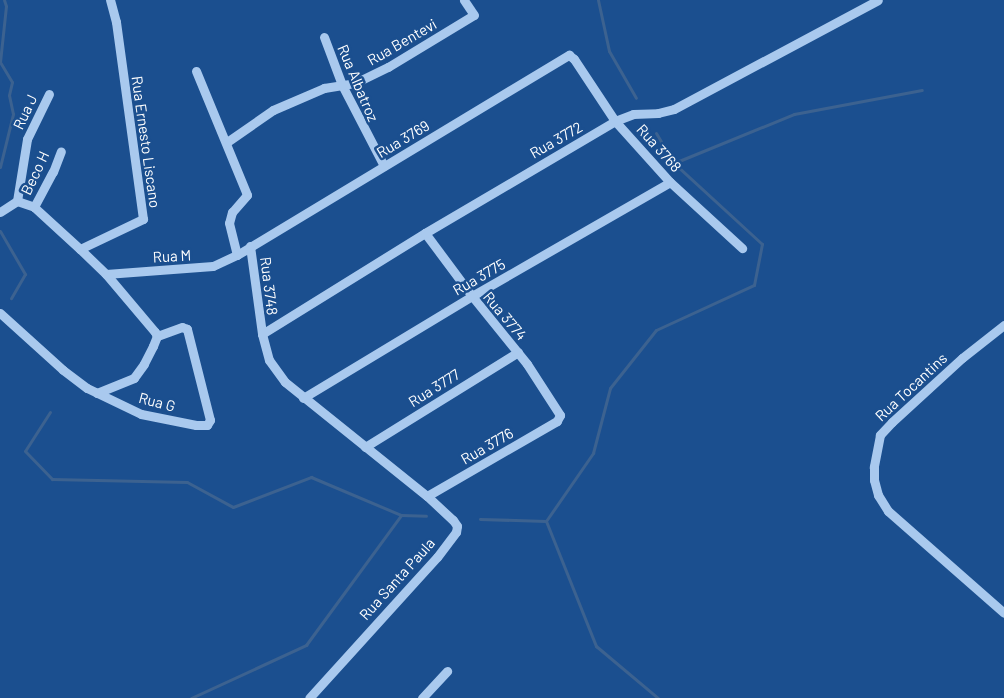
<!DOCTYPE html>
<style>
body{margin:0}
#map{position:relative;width:1004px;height:698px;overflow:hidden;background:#1b4f8f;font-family:Barlow,sans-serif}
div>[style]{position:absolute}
.stream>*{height:3px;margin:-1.5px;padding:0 1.5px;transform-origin:1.5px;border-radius:1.5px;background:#3c6290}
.minor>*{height:9px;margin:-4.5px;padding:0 4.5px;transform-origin:4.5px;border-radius:4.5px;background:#a9c9ee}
span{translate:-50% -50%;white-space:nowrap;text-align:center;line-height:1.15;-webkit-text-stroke:5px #1b4f8f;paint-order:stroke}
.street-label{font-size:15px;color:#fff}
</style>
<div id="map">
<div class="stream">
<i style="left:598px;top:0;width:52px;rotate:77.8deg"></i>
<i style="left:609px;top:51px;width:54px;rotate:60.1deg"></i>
<i style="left:674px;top:163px;width:130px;rotate:-22.2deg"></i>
<i style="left:794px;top:114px;width:130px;rotate:-10.6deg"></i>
<i style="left:0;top:167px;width:55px;rotate:-76.2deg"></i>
<i style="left:13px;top:114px;width:19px;rotate:-102deg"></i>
<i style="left:9px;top:95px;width:13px;rotate:-77deg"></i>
<i style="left:12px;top:82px;width:23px;rotate:-121deg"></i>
<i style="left:0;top:62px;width:56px;rotate:-83.9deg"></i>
<i style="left:6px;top:6px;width:6px;rotate:-108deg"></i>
<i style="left:0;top:231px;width:50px;rotate:59.8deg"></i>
<i style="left:25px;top:274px;width:28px;rotate:120deg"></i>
<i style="left:50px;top:412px;width:46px;rotate:122.7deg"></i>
<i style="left:25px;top:451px;width:39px;rotate:46deg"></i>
<i style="left:52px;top:479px;width:135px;rotate:1.3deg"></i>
<i style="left:187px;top:482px;width:52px;rotate:28.5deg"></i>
<i style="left:233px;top:507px;width:84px;rotate:-21deg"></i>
<i style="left:311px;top:477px;width:98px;rotate:22.9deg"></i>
<i style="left:401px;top:515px;width:25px;rotate:2deg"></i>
<i style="left:480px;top:519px;width:66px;rotate:1.7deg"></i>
<i style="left:546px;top:521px;width:135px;rotate:68.2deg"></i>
<i style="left:596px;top:646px;width:81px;rotate:40deg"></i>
<i style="left:546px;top:521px;width:83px;rotate:-55.3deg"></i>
<i style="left:593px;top:453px;width:67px;rotate:-75.3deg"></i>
<i style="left:610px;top:388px;width:74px;rotate:-51.6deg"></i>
<i style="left:656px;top:330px;width:108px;rotate:-24.7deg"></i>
<i style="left:754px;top:285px;width:42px;rotate:-79deg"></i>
<i style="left:762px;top:244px;width:120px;rotate:-137.4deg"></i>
<i style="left:674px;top:163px;width:35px;rotate:-121deg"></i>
<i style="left:191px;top:698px;width:127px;rotate:-24.7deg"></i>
<i style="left:306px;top:645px;width:161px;rotate:-53.8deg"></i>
</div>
<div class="minor">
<i style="left:324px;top:37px;width:51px;rotate:69.4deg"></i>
<i style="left:342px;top:85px;width:91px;rotate:62.6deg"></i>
<i style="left:196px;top:71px;width:134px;rotate:67.6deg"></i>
<i style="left:247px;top:195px;width:23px;rotate:131deg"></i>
<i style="left:232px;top:212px;width:11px;rotate:105deg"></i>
<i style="left:229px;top:223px;width:33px;rotate:76deg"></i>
<i style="left:237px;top:255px;width:388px;rotate:-31.1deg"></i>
<i style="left:569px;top:55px;width:6px;rotate:39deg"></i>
<i style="left:574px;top:59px;width:74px;rotate:56.5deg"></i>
<i style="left:615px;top:121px;width:82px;rotate:48deg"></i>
<i style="left:670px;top:182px;width:98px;rotate:42.5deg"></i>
<i style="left:227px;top:142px;width:56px;rotate:-34.8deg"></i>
<i style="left:273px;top:110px;width:56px;rotate:-23.3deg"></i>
<i style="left:324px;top:88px;width:31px;rotate:-9deg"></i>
<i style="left:355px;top:83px;width:37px;rotate:-26deg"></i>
<i style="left:388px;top:67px;width:100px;rotate:-31.2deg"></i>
<i style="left:474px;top:15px;width:18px;rotate:-124deg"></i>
<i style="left:17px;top:201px;width:18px;rotate:19deg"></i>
<i style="left:34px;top:207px;width:62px;rotate:42.4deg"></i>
<i style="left:80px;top:249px;width:36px;rotate:44deg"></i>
<i style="left:106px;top:274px;width:76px;rotate:49.8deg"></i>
<i style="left:155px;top:332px;width:4px;rotate:63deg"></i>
<i style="left:157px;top:336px;width:11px;rotate:112deg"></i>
<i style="left:153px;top:346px;width:20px;rotate:117deg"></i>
<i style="left:144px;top:364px;width:17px;rotate:126deg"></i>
<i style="left:134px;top:378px;width:40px;rotate:158deg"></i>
<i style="left:17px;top:201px;width:63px;rotate:-80.8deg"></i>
<i style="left:27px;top:139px;width:50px;rotate:-63.9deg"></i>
<i style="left:34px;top:207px;width:40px;rotate:-62deg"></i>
<i style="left:53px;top:172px;width:22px;rotate:-69deg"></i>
<i style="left:0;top:212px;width:20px;rotate:-33deg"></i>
<i style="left:425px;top:233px;width:79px;rotate:53.3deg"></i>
<i style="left:472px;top:296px;width:87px;rotate:51deg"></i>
<i style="left:527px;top:364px;width:61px;rotate:57.1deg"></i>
<i style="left:560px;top:415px;width:7px;rotate:117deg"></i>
<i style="left:557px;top:421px;width:150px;rotate:150deg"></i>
<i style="left:250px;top:246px;width:89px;rotate:82.2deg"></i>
<i style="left:262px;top:334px;width:27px;rotate:75deg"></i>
<i style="left:269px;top:360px;width:27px;rotate:54deg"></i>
<i style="left:285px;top:382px;width:182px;rotate:38.8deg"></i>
<i style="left:427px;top:496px;width:35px;rotate:43deg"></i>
<i style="left:453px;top:520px;width:7px;rotate:56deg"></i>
<i style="left:457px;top:526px;width:6px;rotate:99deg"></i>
<i style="left:456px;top:532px;width:31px;rotate:127deg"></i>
<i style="left:437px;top:557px;width:190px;rotate:132.2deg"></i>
<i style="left:80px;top:249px;width:70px;rotate:-25.5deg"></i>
<i style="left:143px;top:219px;width:199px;rotate:-97.8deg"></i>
<i style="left:116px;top:22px;width:23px;rotate:-105deg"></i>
<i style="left:106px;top:274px;width:107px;rotate:-4.3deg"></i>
<i style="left:213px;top:266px;width:26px;rotate:-25deg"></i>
<i style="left:0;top:313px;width:85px;rotate:42.1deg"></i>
<i style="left:63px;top:370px;width:30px;rotate:37deg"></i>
<i style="left:87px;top:388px;width:60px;rotate:25.7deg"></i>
<i style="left:141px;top:414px;width:56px;rotate:11.3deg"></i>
<i style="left:196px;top:425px;width:11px"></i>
<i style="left:207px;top:425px;width:6px;rotate:-59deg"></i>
<i style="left:210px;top:420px;width:94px;rotate:-104.2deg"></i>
<i style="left:187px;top:329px;width:5px;rotate:-158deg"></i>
<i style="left:182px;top:327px;width:27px;rotate:160deg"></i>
<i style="left:1004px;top:325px;width:53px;rotate:141.8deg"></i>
<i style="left:962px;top:358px;width:95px;rotate:137.6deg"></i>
<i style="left:892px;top:422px;width:18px;rotate:133deg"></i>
<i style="left:880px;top:435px;width:33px;rotate:101deg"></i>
<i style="left:874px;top:467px;width:13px;rotate:90deg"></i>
<i style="left:874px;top:480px;width:16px;rotate:75deg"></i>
<i style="left:878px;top:495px;width:19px;rotate:58deg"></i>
<i style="left:888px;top:511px;width:154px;rotate:41.3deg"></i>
<i style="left:262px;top:334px;width:192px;rotate:-31.8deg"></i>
<i style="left:425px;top:233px;width:221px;rotate:-30.5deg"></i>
<i style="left:615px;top:121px;width:19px;rotate:-21deg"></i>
<i style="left:633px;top:114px;width:25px;rotate:-2deg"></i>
<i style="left:658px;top:113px;width:16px;rotate:-14deg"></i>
<i style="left:674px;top:109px;width:231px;rotate:-28.1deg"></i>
<i style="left:303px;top:398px;width:197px;rotate:-31.1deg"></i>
<i style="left:472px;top:296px;width:228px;rotate:-29.9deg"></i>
<i style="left:365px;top:447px;width:180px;rotate:-31.8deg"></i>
<i style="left:422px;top:698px;width:37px;rotate:-47deg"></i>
</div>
<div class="street-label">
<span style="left:402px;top:42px;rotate:-30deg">Rua Bentevi</span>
<span style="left:358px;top:83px;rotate:67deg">Rua Albatroz</span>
<span style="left:25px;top:112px;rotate:-65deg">Rua J</span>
<span style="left:403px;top:139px;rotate:-31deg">Rua 3769</span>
<span style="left:556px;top:140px;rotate:-30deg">Rua 3772</span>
<span style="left:146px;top:142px;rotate:82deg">Rua Ernesto Liscano</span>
<span style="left:659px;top:148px;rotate:48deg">Rua 3768</span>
<span style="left:35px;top:173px;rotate:-65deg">Beco H</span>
<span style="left:172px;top:256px;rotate:-3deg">Rua M</span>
<span style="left:479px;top:277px;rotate:-30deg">Rua 3775</span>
<span style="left:269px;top:286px;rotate:83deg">Rua 3748</span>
<span style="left:505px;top:316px;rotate:50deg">Rua 3774</span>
<span style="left:911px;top:387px;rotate:-43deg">Rua Tocantins</span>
<span style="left:434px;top:388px;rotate:-32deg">Rua 3777</span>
<span style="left:157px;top:402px;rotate:15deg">Rua G</span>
<span style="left:487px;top:446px;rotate:-30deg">Rua 3776</span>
<span style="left:397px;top:579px;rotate:-48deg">Rua Santa Paula</span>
</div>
</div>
